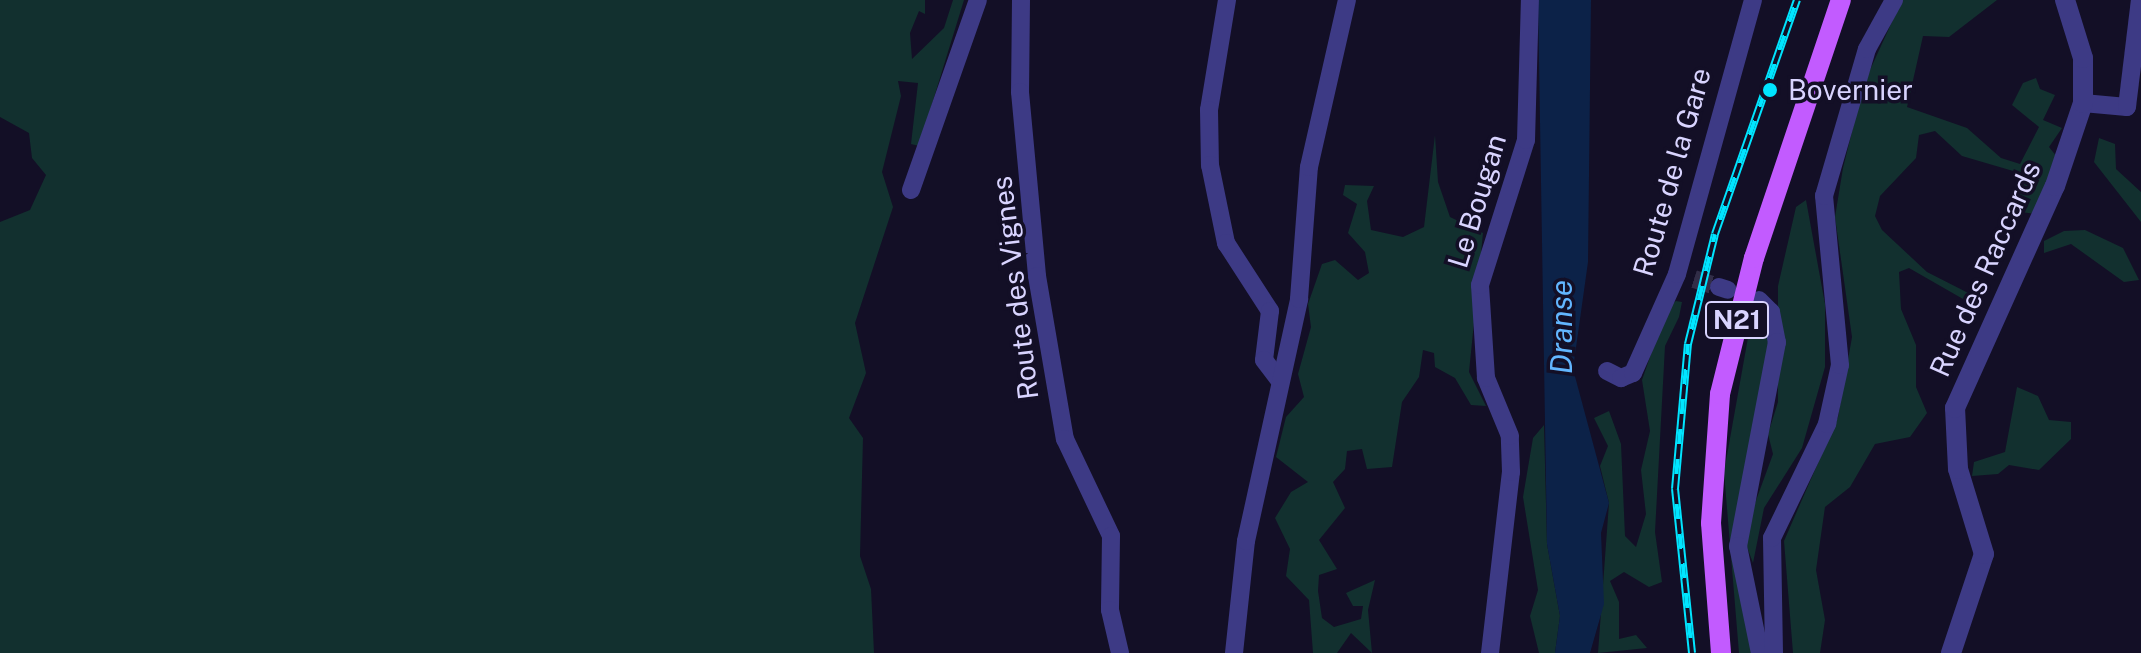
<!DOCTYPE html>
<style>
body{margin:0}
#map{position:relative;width:2141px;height:653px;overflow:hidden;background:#130f26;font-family:"Public Sans",sans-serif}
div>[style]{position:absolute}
.green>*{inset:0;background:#12302f}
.water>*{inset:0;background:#0c2248}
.minor-tunnel>*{height:18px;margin-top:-9px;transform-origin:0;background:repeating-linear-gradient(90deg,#312d47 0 18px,transparent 0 27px)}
.minor>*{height:18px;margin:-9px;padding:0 9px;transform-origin:9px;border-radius:9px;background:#3d3a85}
.tertiary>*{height:20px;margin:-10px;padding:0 10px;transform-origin:10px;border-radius:10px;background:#3d3a85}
.primary>*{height:20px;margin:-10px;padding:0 10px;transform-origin:10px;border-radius:10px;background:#c25bff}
.rail>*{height:8px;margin-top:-4px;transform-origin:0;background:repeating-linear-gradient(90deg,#130f26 0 15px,#00e5ff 0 30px);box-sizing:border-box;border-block:2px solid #00e5ff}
.dots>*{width:22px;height:22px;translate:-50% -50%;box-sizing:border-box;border:4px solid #130f26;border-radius:50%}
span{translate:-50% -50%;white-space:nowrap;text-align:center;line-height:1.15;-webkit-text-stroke:7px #130f26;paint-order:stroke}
.shield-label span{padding:2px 6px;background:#130f26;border:2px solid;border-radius:6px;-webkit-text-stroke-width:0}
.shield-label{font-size:26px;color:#d9d4ff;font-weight:700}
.poi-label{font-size:28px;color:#d9d4ff}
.left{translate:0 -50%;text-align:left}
.street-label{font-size:28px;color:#d9d4ff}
.water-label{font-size:30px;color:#62b6ff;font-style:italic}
</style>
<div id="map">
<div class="green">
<i style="clip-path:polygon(0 0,925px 0,925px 14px,919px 11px,910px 33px,912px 59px,944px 28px,953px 0,964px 0,919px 146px,911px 144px,918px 83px,898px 81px,901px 96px,882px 172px,893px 207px,855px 323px,866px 373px,849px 418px,863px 438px,860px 556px,871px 589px,874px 653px,0 653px,0 222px,30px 210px,46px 175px,32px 158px,29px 133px,0 117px)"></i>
<i style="clip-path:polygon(1902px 0,1997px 0,1949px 37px,1923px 36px,1907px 107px,1967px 128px,2001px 158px,2020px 164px,2039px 127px,2012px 105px,2023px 83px,2036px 78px,2040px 89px,2055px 95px,2043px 120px,2062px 128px,2049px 147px,2057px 157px,2035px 214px,2014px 211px,2024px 183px,2020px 173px,1962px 156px,1935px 131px,1919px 135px,1916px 158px,1880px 196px,1875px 216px,1882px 230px,1927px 272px,1984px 301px,1970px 303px,1909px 268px,1899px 272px,1901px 309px,1916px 345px,1916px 387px,1927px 413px,1910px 437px,1875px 444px,1850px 487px,1825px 507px,1816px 570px,1825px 620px,1820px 653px,1793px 653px,1784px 541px,1838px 417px,1852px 337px,1835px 217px,1843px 168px,1864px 83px)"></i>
<i style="clip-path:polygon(1435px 135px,1438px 182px,1450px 217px,1483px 233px,1469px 372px,1486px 406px,1471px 405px,1455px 378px,1435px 367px,1434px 353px,1423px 350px,1419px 377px,1402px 402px,1392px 467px,1367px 469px,1362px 449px,1347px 451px,1345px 469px,1333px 482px,1345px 508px,1319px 540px,1337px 569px,1319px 575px,1318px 591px,1322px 618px,1334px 627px,1361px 619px,1363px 606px,1353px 606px,1346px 593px,1375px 580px,1368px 610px,1372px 653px,1351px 633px,1337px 653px,1313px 653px,1309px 600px,1286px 576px,1290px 549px,1275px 518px,1291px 492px,1308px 482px,1276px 457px,1286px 417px,1304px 397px,1298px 374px,1311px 327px,1308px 304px,1322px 264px,1335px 260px,1358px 280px,1369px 273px,1365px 252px,1348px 233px,1357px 204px,1343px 195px,1345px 185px,1374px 186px,1367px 201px,1371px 230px,1403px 237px,1424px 227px)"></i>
<i style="clip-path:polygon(2099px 138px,2115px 144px,2116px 169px,2141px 192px,2141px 222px,2094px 162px)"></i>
<i style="clip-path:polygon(1806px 200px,1825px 304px,1825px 367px,1802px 448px,1764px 508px,1753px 563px,1743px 536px,1773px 454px,1768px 434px,1778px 402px,1778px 286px,1796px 207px)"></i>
<i style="clip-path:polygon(2064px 231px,2085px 230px,2123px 248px,2139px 280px,2124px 282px,2071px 244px,2044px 253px,2044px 241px)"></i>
<i style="clip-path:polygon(1676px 301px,1682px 302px,1679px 317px,1665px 346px,1655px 532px,1662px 582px,1649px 587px,1624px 572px,1610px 581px,1619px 602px,1619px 639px,1636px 635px,1647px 648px,1598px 653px,1609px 503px,1600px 466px,1608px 446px,1594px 418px,1609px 411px,1621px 444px,1625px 536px,1636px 547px,1646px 514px,1641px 470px,1650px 431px,1642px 380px,1667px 308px)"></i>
<i style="clip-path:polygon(1754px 304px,1772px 331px,1737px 513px,1756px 653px,1739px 653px,1724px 472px)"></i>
<i style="clip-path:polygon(2017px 387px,2038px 396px,2049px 420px,2071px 422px,2071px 439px,2039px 470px,2009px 465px,1998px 474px,1972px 476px,1974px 462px,2005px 452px)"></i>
<i style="clip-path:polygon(1544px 425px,1547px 544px,1560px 616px,1555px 653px,1539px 653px,1530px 616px,1538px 590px,1523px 497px,1533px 438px)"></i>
</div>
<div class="water">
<i style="clip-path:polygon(1538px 0,1591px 0,1588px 262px,1573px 369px,1609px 503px,1601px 533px,1604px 604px,1590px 653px,1555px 653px,1560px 616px,1547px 544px)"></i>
</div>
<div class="minor-tunnel">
<i style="left:1694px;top:279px;width:26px;rotate:18deg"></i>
</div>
<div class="minor">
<i style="left:1021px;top:0;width:92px;rotate:90.6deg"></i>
<i style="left:1020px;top:92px;width:185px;rotate:84.7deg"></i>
<i style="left:1037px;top:276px;width:165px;rotate:80.3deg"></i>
<i style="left:1065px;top:439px;width:107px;rotate:64.6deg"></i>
<i style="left:1111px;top:536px;width:74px;rotate:90.8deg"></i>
<i style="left:1110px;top:610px;width:44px;rotate:76.9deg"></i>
<i style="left:1227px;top:0;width:111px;rotate:99.3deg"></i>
<i style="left:1209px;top:110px;width:55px;rotate:89deg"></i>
<i style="left:1210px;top:165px;width:80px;rotate:78.4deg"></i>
<i style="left:1226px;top:243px;width:81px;rotate:57.1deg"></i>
<i style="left:1270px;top:311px;width:49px;rotate:97deg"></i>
<i style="left:1264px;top:360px;width:26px;rotate:53deg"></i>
<i style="left:2083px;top:103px;width:44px;rotate:5.2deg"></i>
<i style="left:2127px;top:107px;width:108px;rotate:-83.1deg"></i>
<i style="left:911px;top:190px;width:201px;rotate:-70.6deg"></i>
<i style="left:1719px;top:287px;width:9px;rotate:18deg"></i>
<i style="left:1759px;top:300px;width:17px;rotate:45deg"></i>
<i style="left:1771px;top:312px;width:31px;rotate:79deg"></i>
<i style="left:1777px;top:342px;width:208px;rotate:100.8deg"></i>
<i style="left:1738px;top:546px;width:109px;rotate:78.4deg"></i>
<i style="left:1607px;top:371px;width:16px;rotate:27deg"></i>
<i style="left:1621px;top:378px;width:13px;rotate:-23deg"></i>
<i style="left:1633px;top:373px;width:108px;rotate:-66deg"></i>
<i style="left:1677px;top:274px;width:284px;rotate:-74.5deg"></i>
<i style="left:1234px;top:653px;width:113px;rotate:-83.9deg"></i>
<i style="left:1246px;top:541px;width:248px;rotate:-77.6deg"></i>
<i style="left:1299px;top:299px;width:132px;rotate:-85.7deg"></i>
<i style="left:1309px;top:167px;width:171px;rotate:-77.2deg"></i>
<i style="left:1490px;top:653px;width:182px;rotate:-83.4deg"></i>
<i style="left:1511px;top:472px;width:36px;rotate:-92deg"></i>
<i style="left:1510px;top:436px;width:63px;rotate:-112.5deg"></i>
<i style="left:1486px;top:378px;width:93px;rotate:-93.7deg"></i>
<i style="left:1480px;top:285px;width:152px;rotate:-72.4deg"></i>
<i style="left:1526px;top:140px;width:140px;rotate:-88.4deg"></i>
<i style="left:1774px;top:653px;width:115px;rotate:-91deg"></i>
<i style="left:1772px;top:538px;width:127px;rotate:-64.2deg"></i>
<i style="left:1827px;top:424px;width:60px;rotate:-77.6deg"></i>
<i style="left:1840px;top:365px;width:170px;rotate:-95.4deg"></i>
<i style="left:1824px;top:196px;width:153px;rotate:-73.7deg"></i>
<i style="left:1867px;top:49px;width:56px;rotate:-61.1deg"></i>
</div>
<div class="tertiary">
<i style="left:1951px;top:653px;width:104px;rotate:-71.6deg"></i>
<i style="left:1984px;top:554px;width:89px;rotate:-107deg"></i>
<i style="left:1958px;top:469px;width:61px;rotate:-92.8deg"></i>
<i style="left:1955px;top:408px;width:243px;rotate:-65.8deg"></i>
<i style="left:2055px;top:186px;width:88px;rotate:-71.4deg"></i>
<i style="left:2083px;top:103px;width:45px;rotate:-90deg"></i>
<i style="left:2083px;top:58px;width:61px;rotate:-107.2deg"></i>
</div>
<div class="primary">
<i style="left:1721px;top:653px;width:130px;rotate:-94.4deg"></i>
<i style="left:1711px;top:523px;width:129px;rotate:-86deg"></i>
<i style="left:1720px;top:394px;width:140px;rotate:-76deg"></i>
<i style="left:1754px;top:258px;width:272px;rotate:-71.4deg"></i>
</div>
<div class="rail">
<i style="left:1692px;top:653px;width:165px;rotate:-95.9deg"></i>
<i style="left:1675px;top:489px;width:146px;rotate:-84.9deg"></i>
<i style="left:1688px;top:344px;width:113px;rotate:-76.2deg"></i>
<i style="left:1715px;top:234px;width:248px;rotate:-70.7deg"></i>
</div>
<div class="dots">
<i style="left:1770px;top:90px;background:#00e5ff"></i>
</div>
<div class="shield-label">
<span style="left:1737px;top:320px">N21</span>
</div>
<div class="poi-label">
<span class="left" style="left:1788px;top:90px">Bovernier</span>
</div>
<div class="street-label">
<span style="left:1672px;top:172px;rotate:-74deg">Route de la Gare</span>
<span style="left:1477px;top:201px;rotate:-73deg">Le Bougan</span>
<span style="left:1985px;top:269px;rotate:-66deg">Rue des Raccards</span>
<span style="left:1015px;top:288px;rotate:-97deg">Route des Vignes</span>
</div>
<div class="water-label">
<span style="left:1561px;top:327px;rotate:-90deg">Dranse</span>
</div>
</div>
